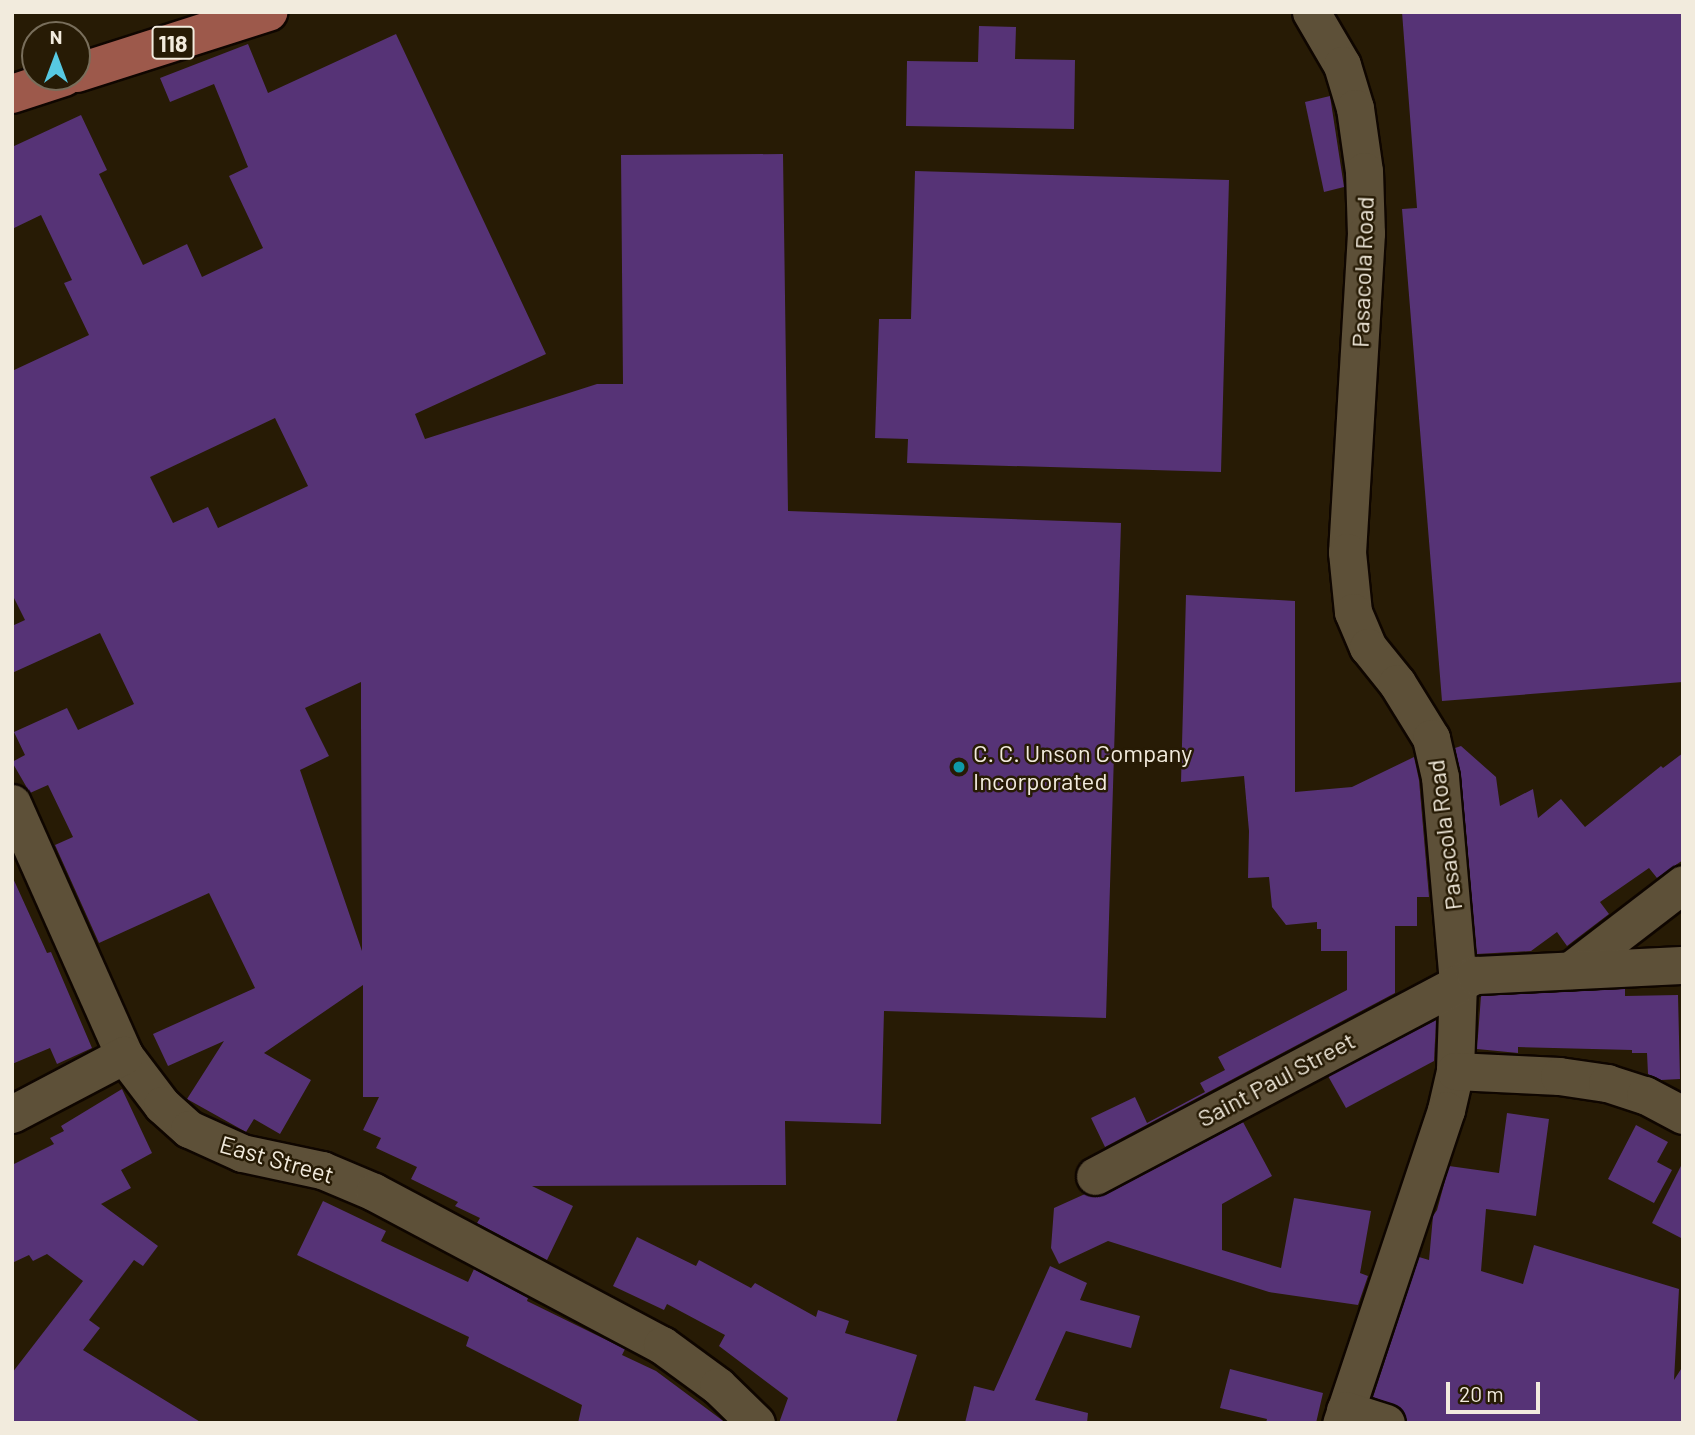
<!DOCTYPE html>
<style>
body{margin:0}
#map{position:relative;width:1695px;height:1435px;overflow:hidden;background:#271b05;font-family:Barlow,sans-serif}
div>[style]{position:absolute}
.building>*{inset:0;background:#563376}
.roads{filter:drop-shadow(2px 0 #0f0600) drop-shadow(-2px 0 #0f0600) drop-shadow(0 2px #0f0600) drop-shadow(0 -2px #0f0600)}
.minor>*{height:37px;margin:-18.5px;padding:0 18.5px;transform-origin:18.5px;border-radius:18.5px;background:#5d5038}
.major>*{height:38px;margin:-19px;padding:0 19px;transform-origin:19px;border-radius:19px;background:#9d594b}
.dots>*{width:19px;height:19px;translate:-50% -50%;box-sizing:border-box;border:4px solid #271b05;border-radius:50%}
span{translate:-50% -50%;white-space:nowrap;text-align:center;line-height:1.15;-webkit-text-stroke:5px #271b05;paint-order:stroke}
.shield-label span{padding:2px 5px;background:#271b05;border:2px solid;border-radius:5px;-webkit-text-stroke-width:0}
.shield-label{font-size:23px;color:#f2ebdd;font-weight:700}
.street-label{font-size:24px;color:#f2ebdd}
.poi-label{font-size:24px;color:#f2ebdd}
.left{translate:0 -50%;text-align:left}
.frame{position:absolute;inset:0;border:14px solid #f2ebdd;pointer-events:none}
.north{position:absolute;left:21px;top:21px;width:70px;height:70px;box-sizing:border-box;background:#271b05;border:2px solid #786e5b;border-radius:50%;rotate:0deg;font-size:19px;font-weight:700;line-height:28px;text-align:center;color:#f2ebdd}
.north::after{content:'';display:block;margin:auto;width:24px;height:32px;background:#57c9e2;clip-path:polygon(50% 0,100% 100%,50% 72%,0 100%)}
.scale{position:absolute;left:1446px;top:1382px;width:94px;height:32px;box-sizing:border-box;border:4px solid #f2ebdd;border-top:0;padding-left:9px;font-size:21px;line-height:24px;white-space:nowrap;color:#f2ebdd;-webkit-text-stroke:5px #271b05;paint-order:stroke}
</style>
<div id="map">
<div class="building">
<i style="clip-path:polygon(1402px 12px,1683px 12px,1683px 682px,1442px 701px,1402px 209px,1417px 208px)"></i>
<i style="clip-path:polygon(979px 26px,1016px 27px,1015px 59px,1075px 60px,1074px 129px,906px 126px,907px 61px,978px 62px)"></i>
<i style="clip-path:polygon(evenodd,396px 34px,546px 354px,415px 414px,425px 439px,597px 384px,623px 384px,621px 155px,783px 154px,788px 511px,1121px 523px,1106px 1018px,884px 1011px,881px 1124px,785px 1121px,786px 1185px,532px 1186px,573px 1206px,547px 1260px,477px 1223px,480px 1218px,455px 1206px,458px 1202px,411px 1179px,417px 1167px,376px 1148px,381px 1138px,363px 1130px,379px 1097px,363px 1097px,363px 985px,264px 1053px,311px 1080px,280px 1134px,254px 1119px,246px 1132px,187px 1099px,224px 1041px,168px 1066px,153px 1034px,255px 988px,209px 893px,99px 943px,55px 845px,73px 837px,48px 785px,30px 793px,12px 762px,25px 755px,14px 732px,67px 708px,78px 730px,134px 704px,100px 633px,12px 673px,12px 626px,25px 620px,12px 594px,12px 371px,89px 335px,64px 283px,72px 280px,41px 215px,12px 229px,12px 147px,81px 115px,107px 170px,99px 174px,143px 265px,187px 244px,202px 277px,263px 248px,229px 176px,248px 167px,214px 84px,170px 102px,160px 78px,248px 44px,268px 93px,396px 34px,275px 418px,308px 486px,218px 528px,208px 507px,173px 523px,150px 477px,275px 418px,396px 34px,361px 682px,361px 722px,362px 951px,300px 770px,329px 756px,305px 708px,361px 682px)"></i>
<i style="clip-path:polygon(1330px 96px,1344px 187px,1324px 192px,1305px 102px)"></i>
<i style="clip-path:polygon(915px 171px,1229px 180px,1221px 472px,907px 463px,908px 439px,875px 438px,879px 319px,911px 319px)"></i>
<i style="clip-path:polygon(1186px 595px,1295px 601px,1295px 792px,1352px 787px,1414px 757px,1419px 780px,1429px 897px,1417px 897px,1417px 926px,1395px 926px,1395px 993px,1105px 1147px,1091px 1118px,1135px 1097px,1147px 1123px,1205px 1092px,1200px 1083px,1225px 1070px,1218px 1057px,1347px 990px,1347px 951px,1321px 951px,1321px 929px,1317px 929px,1317px 922px,1286px 925px,1272px 907px,1269px 877px,1248px 878px,1249px 831px,1244px 776px,1181px 782px)"></i>
<i style="clip-path:polygon(1461px 746px,1496px 777px,1500px 806px,1533px 789px,1538px 818px,1561px 799px,1585px 827px,1661px 766px,1663px 768px,1683px 753px,1683px 860px,1657px 878px,1649px 868px,1600px 902px,1609px 914px,1567px 946px,1557px 932px,1531px 951px,1477px 954px,1461px 775px,1455px 748px)"></i>
<i style="clip-path:polygon(12px 876px,47px 953px,51px 952px,92px 1048px,57px 1064px,50px 1048px,12px 1064px)"></i>
<i style="clip-path:polygon(1625px 989px,1625px 996px,1678px 995px,1680px 1079px,1661px 1080px,1648px 1074px,1647px 1053px,1632px 1053px,1632px 1050px,1518px 1047px,1518px 1053px,1477px 1049px,1481px 996px)"></i>
<i style="clip-path:polygon(1436px 1020px,1434px 1061px,1346px 1108px,1328px 1076px)"></i>
<i style="clip-path:polygon(122px 1089px,152px 1153px,121px 1170px,131px 1188px,101px 1204px,158px 1246px,143px 1266px,134px 1260px,89px 1320px,100px 1328px,83px 1350px,202px 1423px,12px 1423px,12px 1373px,83px 1281px,47px 1254px,33px 1261px,29px 1255px,12px 1263px,12px 1165px,54px 1144px,50px 1138px,64px 1131px,61px 1126px)"></i>
<i style="clip-path:polygon(1507px 1113px,1549px 1119px,1536px 1216px,1486px 1209px,1481px 1271px,1523px 1284px,1534px 1245px,1679px 1289px,1674px 1380px,1683px 1366px,1683px 1423px,1408px 1423px,1401px 1408px,1373px 1397px,1419px 1257px,1429px 1260px,1433px 1216px,1437px 1210px,1449px 1166px,1499px 1173px)"></i>
<i style="clip-path:polygon(1243px 1122px,1272px 1176px,1222px 1204px,1222px 1250px,1281px 1268px,1294px 1198px,1371px 1211px,1360px 1273px,1368px 1276px,1358px 1305px,1269px 1292px,1108px 1241px,1059px 1264px,1051px 1248px,1054px 1208px,1085px 1194px,1095px 1197px,1105px 1195px)"></i>
<i style="clip-path:polygon(1636px 1125px,1668px 1142px,1657px 1162px,1672px 1170px,1654px 1203px,1608px 1179px)"></i>
<i style="clip-path:polygon(1683px 1162px,1683px 1239px,1652px 1223px)"></i>
<i style="clip-path:polygon(323px 1201px,386px 1231px,381px 1241px,468px 1282px,474px 1269px,528px 1298px,527px 1301px,625px 1349px,622px 1355px,656px 1371px,726px 1423px,578px 1423px,582px 1405px,466px 1346px,469px 1337px,297px 1255px)"></i>
<i style="clip-path:polygon(637px 1237px,696px 1266px,699px 1260px,751px 1288px,755px 1283px,816px 1317px,818px 1310px,849px 1321px,845px 1333px,917px 1355px,896px 1423px,779px 1423px,788px 1398px,719px 1346px,725px 1335px,667px 1304px,664px 1310px,613px 1286px)"></i>
<i style="clip-path:polygon(1050px 1266px,1087px 1283px,1080px 1300px,1140px 1316px,1131px 1348px,1066px 1331px,1035px 1400px,1088px 1413px,1087px 1423px,965px 1423px,974px 1386px,994px 1391px)"></i>
<i style="clip-path:polygon(1230px 1369px,1323px 1393px,1316px 1423px,1266px 1423px,1267px 1419px,1220px 1408px)"></i>
</div>
<div class="roads">
<div class="minor">
<i style="left:1311px;top:12px;width:61px;rotate:59.7deg"></i>
<i style="left:1342px;top:65px;width:45px;rotate:73.2deg"></i>
<i style="left:1355px;top:108px;width:64px;rotate:81.9deg"></i>
<i style="left:1364px;top:171px;width:62px;rotate:88.2deg"></i>
<i style="left:1366px;top:233px;width:320px;rotate:93.4deg"></i>
<i style="left:1347px;top:552px;width:60px;rotate:84.3deg"></i>
<i style="left:1353px;top:612px;width:38px;rotate:67deg"></i>
<i style="left:1368px;top:647px;width:46px;rotate:51.1deg"></i>
<i style="left:1397px;top:683px;width:65px;rotate:58.3deg"></i>
<i style="left:1431px;top:738px;width:40px;rotate:77deg"></i>
<i style="left:1440px;top:777px;width:207px;rotate:85deg"></i>
<i style="left:1458px;top:983px;width:88px;rotate:92deg"></i>
<i style="left:1455px;top:1071px;width:40px;rotate:103deg"></i>
<i style="left:1446px;top:1110px;width:330px;rotate:108.5deg"></i>
<i style="left:12px;top:803px;width:276px;rotate:66deg"></i>
<i style="left:124px;top:1055px;width:63px;rotate:52.8deg"></i>
<i style="left:162px;top:1105px;width:36px;rotate:42deg"></i>
<i style="left:189px;top:1129px;width:58px;rotate:24.4deg"></i>
<i style="left:242px;top:1153px;width:82px;rotate:12deg"></i>
<i style="left:322px;top:1170px;width:56px;rotate:22.9deg"></i>
<i style="left:374px;top:1192px;width:326px;rotate:28deg"></i>
<i style="left:662px;top:1345px;width:69px;rotate:36.2deg"></i>
<i style="left:718px;top:1386px;width:53px;rotate:44.2deg"></i>
<i style="left:1571px;top:970px;width:141px;rotate:-37.5deg"></i>
<i style="left:1455px;top:1071px;width:104px;rotate:2.8deg"></i>
<i style="left:1559px;top:1076px;width:49px;rotate:8.3deg"></i>
<i style="left:1607px;top:1083px;width:40px;rotate:18deg"></i>
<i style="left:1645px;top:1095px;width:43px;rotate:27.8deg"></i>
<i style="left:12px;top:1114px;width:127px;rotate:-27.8deg"></i>
<i style="left:1095px;top:1176px;width:430px;rotate:-27.9deg"></i>
<i style="left:1475px;top:975px;width:208px;rotate:-2.8deg"></i>
<i style="left:1345px;top:1410px;width:43px;rotate:17.6deg"></i>
</div>
<div class="major">
<i style="left:77px;top:73px;width:201px;rotate:-17.7deg"></i>
<i style="left:12px;top:94px;width:55px;rotate:-18.1deg"></i>
</div>
</div>
<div class="dots">
<i style="left:959px;top:767px;background:#0f9aa8"></i>
</div>
<div class="shield-label">
<span style="left:173px;top:43px">118</span>
</div>
<div class="street-label">
<span style="left:1362px;top:272px;rotate:-88deg">Pasacola Road</span>
<span style="left:1444px;top:835px;rotate:-97deg">Pasacola Road</span>
<span style="left:1276px;top:1079px;rotate:-28deg">Saint Paul Street</span>
<span style="left:277px;top:1159px;rotate:16deg">East Street</span>
</div>
<div class="poi-label">
<span class="left" style="left:973px;top:767px">C. C. Unson Company<br>Incorporated</span>
</div>
<div class="frame"></div>
<div class="north">N</div>
<div class="scale">20 m</div>
</div>
